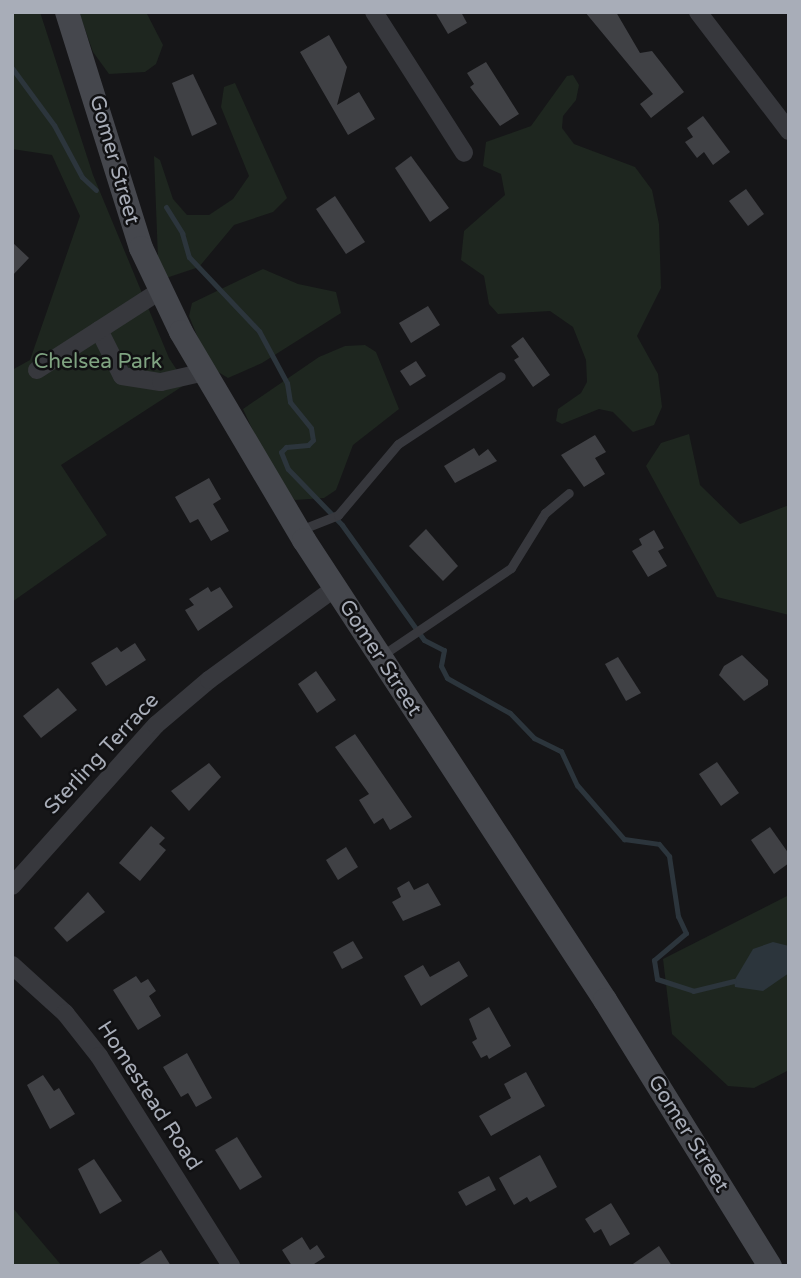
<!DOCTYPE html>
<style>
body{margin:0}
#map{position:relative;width:801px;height:1278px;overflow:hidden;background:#161618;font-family:"Varela Round",sans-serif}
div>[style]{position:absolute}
.green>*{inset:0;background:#1e261f}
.water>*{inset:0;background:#2c353c}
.stream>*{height:5px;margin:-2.5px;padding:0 2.5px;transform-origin:2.5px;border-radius:2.5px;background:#2c353c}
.building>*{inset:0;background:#404145}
.lane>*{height:9px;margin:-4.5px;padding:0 4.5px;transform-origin:4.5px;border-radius:4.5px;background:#37383d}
.street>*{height:18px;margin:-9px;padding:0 9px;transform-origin:9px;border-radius:9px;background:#37383d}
.secondary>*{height:24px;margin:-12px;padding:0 12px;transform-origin:12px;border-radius:12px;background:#45474d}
span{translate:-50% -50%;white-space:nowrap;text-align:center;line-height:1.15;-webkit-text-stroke:5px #111113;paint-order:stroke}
.street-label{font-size:21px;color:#a8adb8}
.park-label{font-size:21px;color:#7fa381}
.frame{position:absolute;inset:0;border:14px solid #a8adb8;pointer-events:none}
</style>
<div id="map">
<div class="green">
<i style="clip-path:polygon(12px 12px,40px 12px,93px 175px,169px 358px,186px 384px,61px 465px,107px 535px,12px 602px,12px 370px,30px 360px,80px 216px,52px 155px,12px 149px)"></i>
<i style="clip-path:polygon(79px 12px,146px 12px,163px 45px,156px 64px,145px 72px,109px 74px,93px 52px)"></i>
<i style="clip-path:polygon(573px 75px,579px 85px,576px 100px,563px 116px,562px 128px,574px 144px,635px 167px,652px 190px,659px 224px,661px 288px,637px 336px,658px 374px,662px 407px,654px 425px,633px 432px,613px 412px,599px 409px,562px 424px,556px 421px,558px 409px,581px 393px,587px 382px,586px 360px,573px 327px,550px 311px,498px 314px,489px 304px,484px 276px,461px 260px,464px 231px,505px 195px,501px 174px,483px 166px,486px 142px,531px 126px,567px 76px)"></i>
<i style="clip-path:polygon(235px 83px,287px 198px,273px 212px,234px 225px,199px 267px,166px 278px,158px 258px,154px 156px,160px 160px,173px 199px,187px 215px,209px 215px,233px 199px,249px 176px,221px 107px,224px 87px)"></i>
<i style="clip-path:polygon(263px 269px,298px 284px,336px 292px,341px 313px,262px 363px,228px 378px,210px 367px,189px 316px,192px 303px)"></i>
<i style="clip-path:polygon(365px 345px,376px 352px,399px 409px,353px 445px,336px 490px,324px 498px,295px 500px,276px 481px,243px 409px,319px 357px,345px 346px)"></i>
<i style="clip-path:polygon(689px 434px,700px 485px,740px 524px,789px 505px,789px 615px,717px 597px,646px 466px,661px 443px)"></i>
<i style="clip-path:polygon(789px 895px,789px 1070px,754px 1088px,728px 1086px,672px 1034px,663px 959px)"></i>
<i style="clip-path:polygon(12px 1207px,62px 1266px,12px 1266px)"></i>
</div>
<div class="water">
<i style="clip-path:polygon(773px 942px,789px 946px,789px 973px,763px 991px,735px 987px,734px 981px,753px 949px)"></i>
</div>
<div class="stream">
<i style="left:12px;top:68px;width:71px;rotate:53.6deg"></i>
<i style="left:54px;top:125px;width:59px;rotate:61.7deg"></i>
<i style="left:82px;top:177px;width:19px;rotate:43deg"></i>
<i style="left:166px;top:207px;width:31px;rotate:58deg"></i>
<i style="left:182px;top:233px;width:25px;rotate:74deg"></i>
<i style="left:189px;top:257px;width:102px;rotate:46.6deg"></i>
<i style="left:259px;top:331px;width:59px;rotate:61.7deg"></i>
<i style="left:287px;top:383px;width:19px;rotate:81deg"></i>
<i style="left:290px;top:402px;width:33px;rotate:51deg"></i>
<i style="left:311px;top:428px;width:12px;rotate:81deg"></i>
<i style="left:313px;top:440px;width:7px;rotate:135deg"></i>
<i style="left:308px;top:445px;width:22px;rotate:175deg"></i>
<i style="left:286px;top:447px;width:7px;rotate:135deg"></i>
<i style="left:281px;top:452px;width:18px;rotate:68deg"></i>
<i style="left:288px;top:469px;width:78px;rotate:46deg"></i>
<i style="left:342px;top:525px;width:141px;rotate:54.5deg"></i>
<i style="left:424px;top:640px;width:22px;rotate:27deg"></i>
<i style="left:444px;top:650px;width:16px;rotate:101deg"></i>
<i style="left:441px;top:666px;width:13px;rotate:63deg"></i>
<i style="left:447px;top:678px;width:72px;rotate:29.1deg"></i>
<i style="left:510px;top:713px;width:35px;rotate:46deg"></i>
<i style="left:534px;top:738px;width:30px;rotate:26deg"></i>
<i style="left:561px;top:751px;width:38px;rotate:65deg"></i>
<i style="left:577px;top:785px;width:72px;rotate:49deg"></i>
<i style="left:624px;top:839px;width:35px;rotate:8deg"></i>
<i style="left:659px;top:844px;width:16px;rotate:50deg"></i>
<i style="left:669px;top:856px;width:61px;rotate:81.5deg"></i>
<i style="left:678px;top:916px;width:19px;rotate:65deg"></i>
<i style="left:686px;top:933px;width:42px;rotate:139.8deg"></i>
<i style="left:654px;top:960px;width:19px;rotate:81deg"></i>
<i style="left:657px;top:979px;width:38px;rotate:18deg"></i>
<i style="left:693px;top:991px;width:42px;rotate:-13.7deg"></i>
</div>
<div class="building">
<i style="clip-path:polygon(435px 12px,461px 12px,467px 23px,448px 34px)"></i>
<i style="clip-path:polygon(585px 12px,616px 12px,640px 53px,652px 51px,684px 92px,651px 118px,640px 104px,653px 94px)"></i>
<i style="clip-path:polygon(329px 35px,347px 67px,337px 105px,359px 92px,375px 119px,348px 135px,300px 52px)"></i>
<i style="clip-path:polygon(486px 62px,519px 114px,500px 126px,470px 87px,474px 84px,467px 73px)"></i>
<i style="clip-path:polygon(193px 74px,217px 124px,192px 136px,172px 83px)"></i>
<i style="clip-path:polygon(703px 116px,730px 152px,713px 165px,704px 152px,697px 158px,685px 142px,693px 137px,687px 128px)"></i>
<i style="clip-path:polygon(411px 156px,449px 208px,430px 222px,395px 168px)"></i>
<i style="clip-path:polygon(746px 189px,764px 214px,748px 226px,729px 201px)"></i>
<i style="clip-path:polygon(335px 196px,365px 242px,346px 254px,316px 209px)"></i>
<i style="clip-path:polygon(12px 242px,29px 258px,12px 276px)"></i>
<i style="clip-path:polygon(428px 306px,440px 325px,411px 343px,399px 323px)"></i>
<i style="clip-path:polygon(523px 337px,550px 375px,533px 387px,514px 360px,519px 357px,511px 346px)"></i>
<i style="clip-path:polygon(416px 361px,426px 376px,410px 386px,400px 371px)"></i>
<i style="clip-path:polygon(595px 435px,606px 452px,595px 458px,605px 474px,584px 487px,561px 455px)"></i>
<i style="clip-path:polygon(474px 448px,479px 456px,488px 449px,497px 461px,455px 483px,444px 466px)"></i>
<i style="clip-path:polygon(209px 478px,221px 499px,213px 504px,229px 531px,211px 541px,198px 519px,190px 523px,175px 497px)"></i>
<i style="clip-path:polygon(426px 529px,458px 566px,443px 581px,409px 546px)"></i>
<i style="clip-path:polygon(654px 530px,664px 548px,658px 551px,667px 566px,648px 577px,632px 551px,642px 545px,639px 539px)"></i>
<i style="clip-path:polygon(208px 587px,211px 592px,220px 587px,233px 607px,198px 631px,185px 610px,194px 605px,189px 599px)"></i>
<i style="clip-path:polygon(135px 643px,146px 660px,106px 686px,91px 663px,117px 647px,121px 652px)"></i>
<i style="clip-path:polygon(742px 655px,768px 680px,768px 685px,744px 701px,719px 675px,724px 666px)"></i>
<i style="clip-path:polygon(618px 657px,641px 693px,626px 701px,605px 664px)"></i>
<i style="clip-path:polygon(316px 671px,336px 700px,317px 713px,298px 684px)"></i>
<i style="clip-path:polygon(58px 688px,77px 710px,41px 738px,23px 716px)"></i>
<i style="clip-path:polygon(355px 734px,412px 817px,390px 830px,383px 818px,374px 824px,359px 800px,369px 794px,335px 747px)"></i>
<i style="clip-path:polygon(717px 762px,739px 793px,721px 806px,699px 774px)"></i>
<i style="clip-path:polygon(209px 763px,221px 777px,189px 811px,171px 791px)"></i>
<i style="clip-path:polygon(151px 826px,165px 838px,159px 844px,166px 850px,140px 881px,119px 863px)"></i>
<i style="clip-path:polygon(770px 827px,789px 854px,789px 863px,774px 874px,751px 840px)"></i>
<i style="clip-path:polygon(346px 847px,358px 867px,338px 880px,326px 860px)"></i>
<i style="clip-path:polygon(409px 881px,414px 890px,428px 883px,441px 905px,403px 921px,392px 902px,401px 897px,397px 888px)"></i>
<i style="clip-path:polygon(88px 892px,105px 912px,67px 942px,54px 928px)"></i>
<i style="clip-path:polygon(353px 941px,363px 958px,342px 969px,333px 952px)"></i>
<i style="clip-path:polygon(459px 961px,468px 976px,421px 1006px,404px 976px,423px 965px,430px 977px)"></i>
<i style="clip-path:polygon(136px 976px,141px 983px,148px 979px,156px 991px,149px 996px,161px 1016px,138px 1030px,113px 990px)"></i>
<i style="clip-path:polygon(489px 1007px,511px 1046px,489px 1059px,487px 1055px,481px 1058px,472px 1042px,477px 1039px,469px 1019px)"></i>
<i style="clip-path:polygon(187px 1053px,212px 1098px,196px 1107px,188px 1093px,181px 1097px,163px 1067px)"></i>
<i style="clip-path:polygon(526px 1072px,545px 1106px,491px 1136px,479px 1116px,511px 1098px,504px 1084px)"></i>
<i style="clip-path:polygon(43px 1075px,54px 1091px,59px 1088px,75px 1114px,50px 1129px,27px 1085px)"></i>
<i style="clip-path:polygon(237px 1137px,262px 1177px,240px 1190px,215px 1150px)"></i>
<i style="clip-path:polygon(540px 1155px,557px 1187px,530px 1202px,527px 1197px,514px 1205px,499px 1178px)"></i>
<i style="clip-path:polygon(94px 1159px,122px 1201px,100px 1214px,78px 1169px)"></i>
<i style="clip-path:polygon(489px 1176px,496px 1190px,466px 1206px,458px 1192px)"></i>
<i style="clip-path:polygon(611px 1203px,630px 1234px,610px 1246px,601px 1229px,594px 1233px,585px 1219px)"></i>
<i style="clip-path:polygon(302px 1237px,310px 1250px,317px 1245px,325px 1257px,311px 1266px,292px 1266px,282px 1250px)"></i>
<i style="clip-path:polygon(659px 1246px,672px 1266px,630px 1266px)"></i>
<i style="clip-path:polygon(161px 1250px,171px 1266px,136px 1266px)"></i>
</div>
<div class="lane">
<i style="left:300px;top:530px;width:41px;rotate:-21.5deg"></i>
<i style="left:338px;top:515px;width:93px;rotate:-49.8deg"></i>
<i style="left:398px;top:444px;width:123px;rotate:-33.4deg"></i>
<i style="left:381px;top:656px;width:157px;rotate:-34.1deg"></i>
<i style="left:511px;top:568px;width:65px;rotate:-58.3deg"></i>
<i style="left:545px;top:513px;width:31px;rotate:-40deg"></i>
</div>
<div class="street">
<i style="left:374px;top:12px;width:167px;rotate:57.4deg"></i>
<i style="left:698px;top:12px;width:150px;rotate:52.6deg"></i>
<i style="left:99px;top:330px;width:51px;rotate:63.4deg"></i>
<i style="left:122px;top:376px;width:39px;rotate:9deg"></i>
<i style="left:161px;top:382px;width:45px;rotate:-12.8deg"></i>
<i style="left:37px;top:370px;width:148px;rotate:-32.8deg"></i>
<i style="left:12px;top:886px;width:216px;rotate:-48.2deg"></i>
<i style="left:156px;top:725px;width:70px;rotate:-40.3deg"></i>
<i style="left:209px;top:680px;width:156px;rotate:-36.1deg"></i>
<i style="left:12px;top:965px;width:72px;rotate:42.2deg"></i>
<i style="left:65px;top:1013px;width:55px;rotate:51.7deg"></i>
<i style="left:99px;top:1056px;width:248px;rotate:57.8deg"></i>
</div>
<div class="secondary">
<i style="left:67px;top:12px;width:247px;rotate:72.6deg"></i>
<i style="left:141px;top:248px;width:93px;rotate:64.5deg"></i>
<i style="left:181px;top:332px;width:242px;rotate:59.4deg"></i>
<i style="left:304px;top:540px;width:550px;rotate:56.8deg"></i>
<i style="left:605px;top:1000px;width:313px;rotate:58.2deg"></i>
</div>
<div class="street-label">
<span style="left:114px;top:160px;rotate:74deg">Gomer Street</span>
<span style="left:380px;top:658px;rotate:57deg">Gomer Street</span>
<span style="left:102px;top:754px;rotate:-47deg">Sterling Terrace</span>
<span style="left:149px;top:1096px;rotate:57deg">Homestead Road</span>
<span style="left:688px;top:1134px;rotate:58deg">Gomer Street</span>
</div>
<div class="park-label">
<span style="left:98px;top:362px">Chelsea Park</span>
</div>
<div class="frame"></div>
</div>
